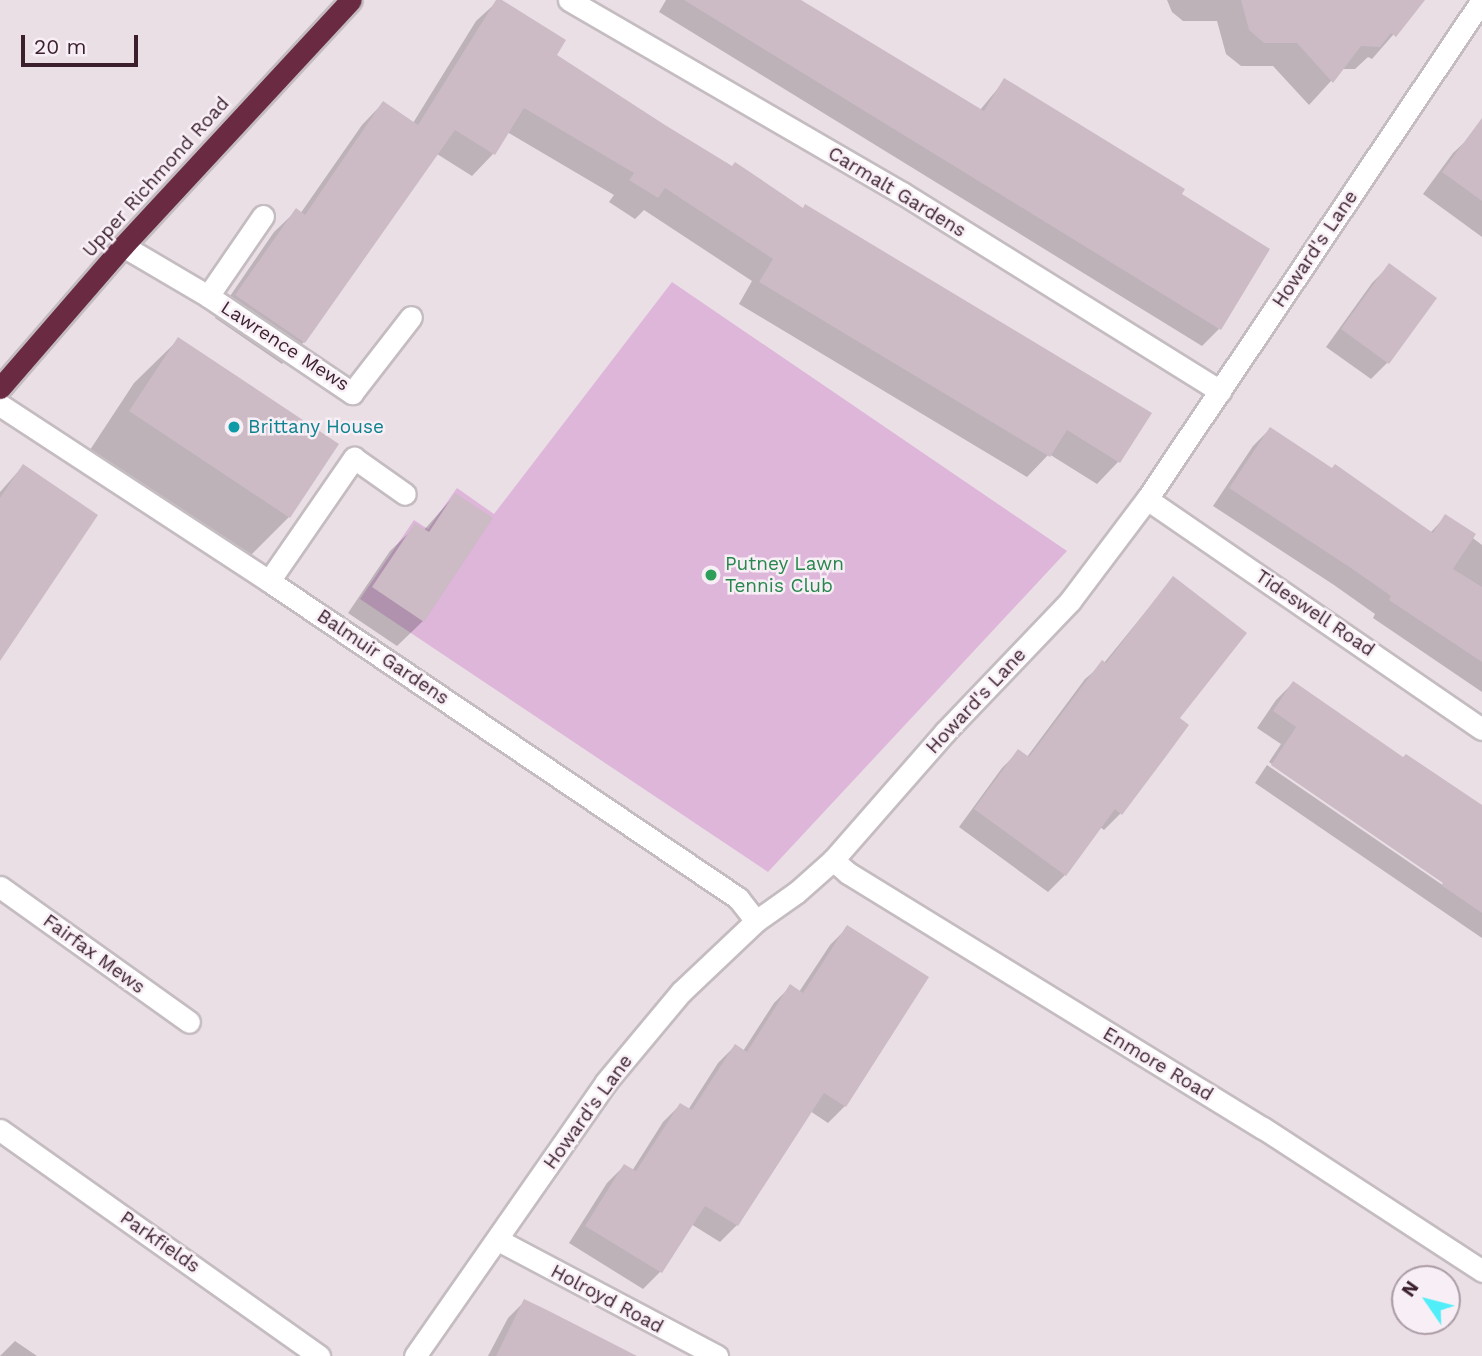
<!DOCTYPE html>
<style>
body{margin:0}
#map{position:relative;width:1482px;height:1356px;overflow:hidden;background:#ebdfe6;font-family:"Work Sans",sans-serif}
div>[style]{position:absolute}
.green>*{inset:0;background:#ddb6da}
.shadow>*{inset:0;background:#0003}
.building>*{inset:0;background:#ccbbc5}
.roads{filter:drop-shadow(2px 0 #c4bcc0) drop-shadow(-2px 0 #c4bcc0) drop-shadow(0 2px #c4bcc0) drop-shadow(0 -2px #c4bcc0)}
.minor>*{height:21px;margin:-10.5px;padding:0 10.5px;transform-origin:10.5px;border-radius:10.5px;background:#fff}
.highway>*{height:21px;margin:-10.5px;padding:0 10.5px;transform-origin:10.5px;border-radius:10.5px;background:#692a42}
.dots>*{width:19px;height:19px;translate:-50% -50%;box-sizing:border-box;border:4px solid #f7eff5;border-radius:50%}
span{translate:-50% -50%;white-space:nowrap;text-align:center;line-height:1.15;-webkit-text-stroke:5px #f7eff5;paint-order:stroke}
.street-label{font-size:19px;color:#3b1f2c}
.culture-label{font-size:19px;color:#0d838f}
.left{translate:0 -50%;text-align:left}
.leisure-label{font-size:19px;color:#27864d}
.north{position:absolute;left:1391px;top:1265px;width:70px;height:70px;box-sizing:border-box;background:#f7eff5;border:2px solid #ac9ca5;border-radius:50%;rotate:305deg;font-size:19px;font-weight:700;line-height:28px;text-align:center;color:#3b1f2c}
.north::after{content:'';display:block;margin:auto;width:24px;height:32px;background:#4feef9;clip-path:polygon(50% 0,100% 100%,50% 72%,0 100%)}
.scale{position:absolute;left:21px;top:35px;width:117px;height:32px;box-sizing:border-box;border:4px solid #3b1f2c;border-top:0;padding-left:9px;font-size:21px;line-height:24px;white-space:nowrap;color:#3b1f2c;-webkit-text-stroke:5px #f7eff5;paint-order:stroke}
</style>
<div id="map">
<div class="green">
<i style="clip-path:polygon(672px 282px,1067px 551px,768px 872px,360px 599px,414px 520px,428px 529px,457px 488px,494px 514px)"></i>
</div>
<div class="shadow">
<i style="clip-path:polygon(499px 0,555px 55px,664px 126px,1149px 414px,1118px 462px,1097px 484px,1049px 454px,1027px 477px,739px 304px,752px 281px,644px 210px,635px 219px,609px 202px,614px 195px,507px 132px,493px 154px,472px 176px,437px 154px,304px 342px,282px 364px,215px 318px,274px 232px,296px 211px,300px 214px,362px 125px,383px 103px,413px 123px,476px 21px)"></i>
<i style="clip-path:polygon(666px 0,799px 0,980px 110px,1005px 80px,1179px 195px,1219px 329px,1202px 346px,659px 12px)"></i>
<i style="clip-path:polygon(1167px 0,1399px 0,1414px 11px,1372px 59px,1368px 57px,1355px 69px,1342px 69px,1309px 105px,1273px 66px,1241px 66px,1226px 54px,1217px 21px,1183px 21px,1172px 12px)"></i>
<i style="clip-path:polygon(1482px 126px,1482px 237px,1423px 194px,1453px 153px)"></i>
<i style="clip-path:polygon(1389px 266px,1388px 362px,1371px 379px,1326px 347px,1372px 283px)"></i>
<i style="clip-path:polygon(179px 339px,289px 517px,244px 562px,86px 456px,134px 383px)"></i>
<i style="clip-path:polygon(1270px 429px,1430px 533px,1445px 517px,1482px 545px,1482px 692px,1373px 618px,1375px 614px,1334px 585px,1213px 506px,1253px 446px)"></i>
<i style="clip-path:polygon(23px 466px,0 654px,0 492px)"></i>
<i style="clip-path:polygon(455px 495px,423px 621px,397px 646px,348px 613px,390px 551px,416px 526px,423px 531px)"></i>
<i style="clip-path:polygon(1173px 578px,1178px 718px,1121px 813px,1104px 830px,1100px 827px,1065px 875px,1048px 892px,959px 827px,1002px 768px,1019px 751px,1027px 757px,1085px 679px,1104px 663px)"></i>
<i style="clip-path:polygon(1293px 683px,1482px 816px,1482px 908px,1269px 762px,1281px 744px,1257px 728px,1276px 700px)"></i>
<i style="clip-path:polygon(1267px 765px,1482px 912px,1482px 938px,1255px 783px)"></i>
<i style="clip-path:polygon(847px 928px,845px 1106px,828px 1123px,810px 1111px,737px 1225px,720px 1242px,691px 1224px,660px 1272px,643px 1289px,569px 1243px,607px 1183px,624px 1166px,632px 1171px,663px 1122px,680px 1105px,688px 1110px,718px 1063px,735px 1046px,743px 1051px,774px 1003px,791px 986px,799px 992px,830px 945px)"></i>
<i style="clip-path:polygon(525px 1301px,600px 1356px,488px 1356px,508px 1318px)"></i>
<i style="clip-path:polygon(15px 1341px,37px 1356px,0 1356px)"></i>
</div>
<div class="building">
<i style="clip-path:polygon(496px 0,502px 0,566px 40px,557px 55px,665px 125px,732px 166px,735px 162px,803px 208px,805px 204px,1152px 413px,1120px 463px,1067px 430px,1050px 457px,759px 282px,773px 259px,665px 188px,658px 198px,629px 180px,634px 173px,524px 108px,495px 155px,455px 130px,305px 343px,235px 295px,296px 208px,305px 215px,383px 101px,418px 125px)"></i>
<i style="clip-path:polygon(684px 0,801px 0,984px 111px,1004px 78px,1185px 189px,1182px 194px,1270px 249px,1221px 330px)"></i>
<i style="clip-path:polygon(1241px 0,1425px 0,1396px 37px,1391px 33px,1380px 47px,1361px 46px,1333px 83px,1297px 43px,1264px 43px,1249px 30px)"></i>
<i style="clip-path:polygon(1482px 118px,1482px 201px,1442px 172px)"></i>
<i style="clip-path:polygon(1389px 263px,1437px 298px,1389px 364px,1341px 329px)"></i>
<i style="clip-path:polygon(178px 337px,339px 444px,290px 518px,129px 411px)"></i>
<i style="clip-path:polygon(1270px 427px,1332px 468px,1335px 464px,1433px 533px,1445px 514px,1476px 534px,1453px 569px,1482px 587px,1482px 662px,1389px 600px,1391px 596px,1351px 568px,1229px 488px)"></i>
<i style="clip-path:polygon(23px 464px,98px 515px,0 661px,0 498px)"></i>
<i style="clip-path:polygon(455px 493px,493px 518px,424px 622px,372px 587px,415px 523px,429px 532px)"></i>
<i style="clip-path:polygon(1173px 576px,1247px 633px,1180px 718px,1189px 725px,1167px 755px,1122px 815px,1115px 809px,1066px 876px,974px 809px,1018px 749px,1029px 757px,1102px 660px,1106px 663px)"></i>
<i style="clip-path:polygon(1293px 681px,1403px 757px,1406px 754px,1482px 805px,1482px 913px,1441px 885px,1443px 883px,1271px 765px,1296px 727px,1273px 711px)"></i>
<i style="clip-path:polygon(847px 925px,929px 977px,846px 1107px,824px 1093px,738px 1226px,705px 1206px,662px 1273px,585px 1226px,624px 1164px,636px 1171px,680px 1103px,692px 1110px,735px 1044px,747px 1052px,790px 984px,803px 993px)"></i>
<i style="clip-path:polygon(524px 1299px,547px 1310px,637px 1356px,496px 1356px)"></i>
</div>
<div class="roads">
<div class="minor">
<i style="left:569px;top:0;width:385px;rotate:30.1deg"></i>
<i style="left:902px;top:193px;width:375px;rotate:31.9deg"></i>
<i style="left:123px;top:246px;width:99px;rotate:30.5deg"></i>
<i style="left:208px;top:296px;width:174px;rotate:34deg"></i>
<i style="left:352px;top:393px;width:96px;rotate:-52.2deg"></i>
<i style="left:208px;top:296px;width:97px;rotate:-55.5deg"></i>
<i style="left:0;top:405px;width:321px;rotate:33.2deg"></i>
<i style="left:269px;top:581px;width:566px;rotate:34.06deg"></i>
<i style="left:738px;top:898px;width:29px;rotate:52deg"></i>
<i style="left:1147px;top:499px;width:406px;rotate:34.5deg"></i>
<i style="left:269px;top:581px;width:150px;rotate:-55.4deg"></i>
<i style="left:354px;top:458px;width:62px;rotate:35.2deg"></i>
<i style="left:833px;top:860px;width:20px;rotate:41deg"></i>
<i style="left:848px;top:873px;width:487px;rotate:31.6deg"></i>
<i style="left:1263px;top:1128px;width:262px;rotate:33.1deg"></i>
<i style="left:0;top:887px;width:232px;rotate:35.5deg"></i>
<i style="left:0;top:1130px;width:391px;rotate:35.3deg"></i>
<i style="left:498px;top:1240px;width:248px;rotate:27.9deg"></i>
<i style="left:415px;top:1356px;width:334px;rotate:-55.1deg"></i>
<i style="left:606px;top:1082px;width:117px;rotate:-50.2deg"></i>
<i style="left:681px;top:992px;width:103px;rotate:-43.4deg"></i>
<i style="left:756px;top:921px;width:50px;rotate:-35.3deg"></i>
<i style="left:797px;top:892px;width:48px;rotate:-41.6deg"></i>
<i style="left:833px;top:860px;width:170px;rotate:-48.8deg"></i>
<i style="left:945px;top:732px;width:181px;rotate:-46.3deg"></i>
<i style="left:1070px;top:601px;width:128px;rotate:-53deg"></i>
<i style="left:1147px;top:499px;width:601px;rotate:-56.12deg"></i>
</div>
<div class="highway">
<i style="left:0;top:388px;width:188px;rotate:-49.1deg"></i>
<i style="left:123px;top:246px;width:335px;rotate:-47.2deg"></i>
</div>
</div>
<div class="dots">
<i style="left:234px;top:427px;background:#0f9aa8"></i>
<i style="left:711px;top:575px;background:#2e9e5b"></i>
</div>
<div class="street-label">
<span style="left:156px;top:177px;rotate:-48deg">Upper Richmond Road</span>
<span style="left:897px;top:192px;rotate:31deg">Carmalt Gardens</span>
<span style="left:1315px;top:249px;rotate:-56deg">Howard's Lane</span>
<span style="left:285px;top:346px;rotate:33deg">Lawrence Mews</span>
<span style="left:1315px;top:613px;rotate:34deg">Tideswell Road</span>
<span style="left:383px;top:657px;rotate:34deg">Balmuir Gardens</span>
<span style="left:976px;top:701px;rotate:-47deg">Howard's Lane</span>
<span style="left:94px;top:954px;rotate:36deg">Fairfax Mews</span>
<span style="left:1158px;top:1064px;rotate:31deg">Enmore Road</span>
<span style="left:588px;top:1112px;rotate:-54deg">Howard's Lane</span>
<span style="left:160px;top:1242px;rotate:35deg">Parkfields</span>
<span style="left:607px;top:1299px;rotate:28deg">Holroyd Road</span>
</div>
<div class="culture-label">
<span class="left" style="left:248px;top:427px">Brittany House</span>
</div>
<div class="leisure-label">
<span class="left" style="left:725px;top:575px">Putney Lawn<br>Tennis Club</span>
</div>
<div class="north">N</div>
<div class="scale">20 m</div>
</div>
